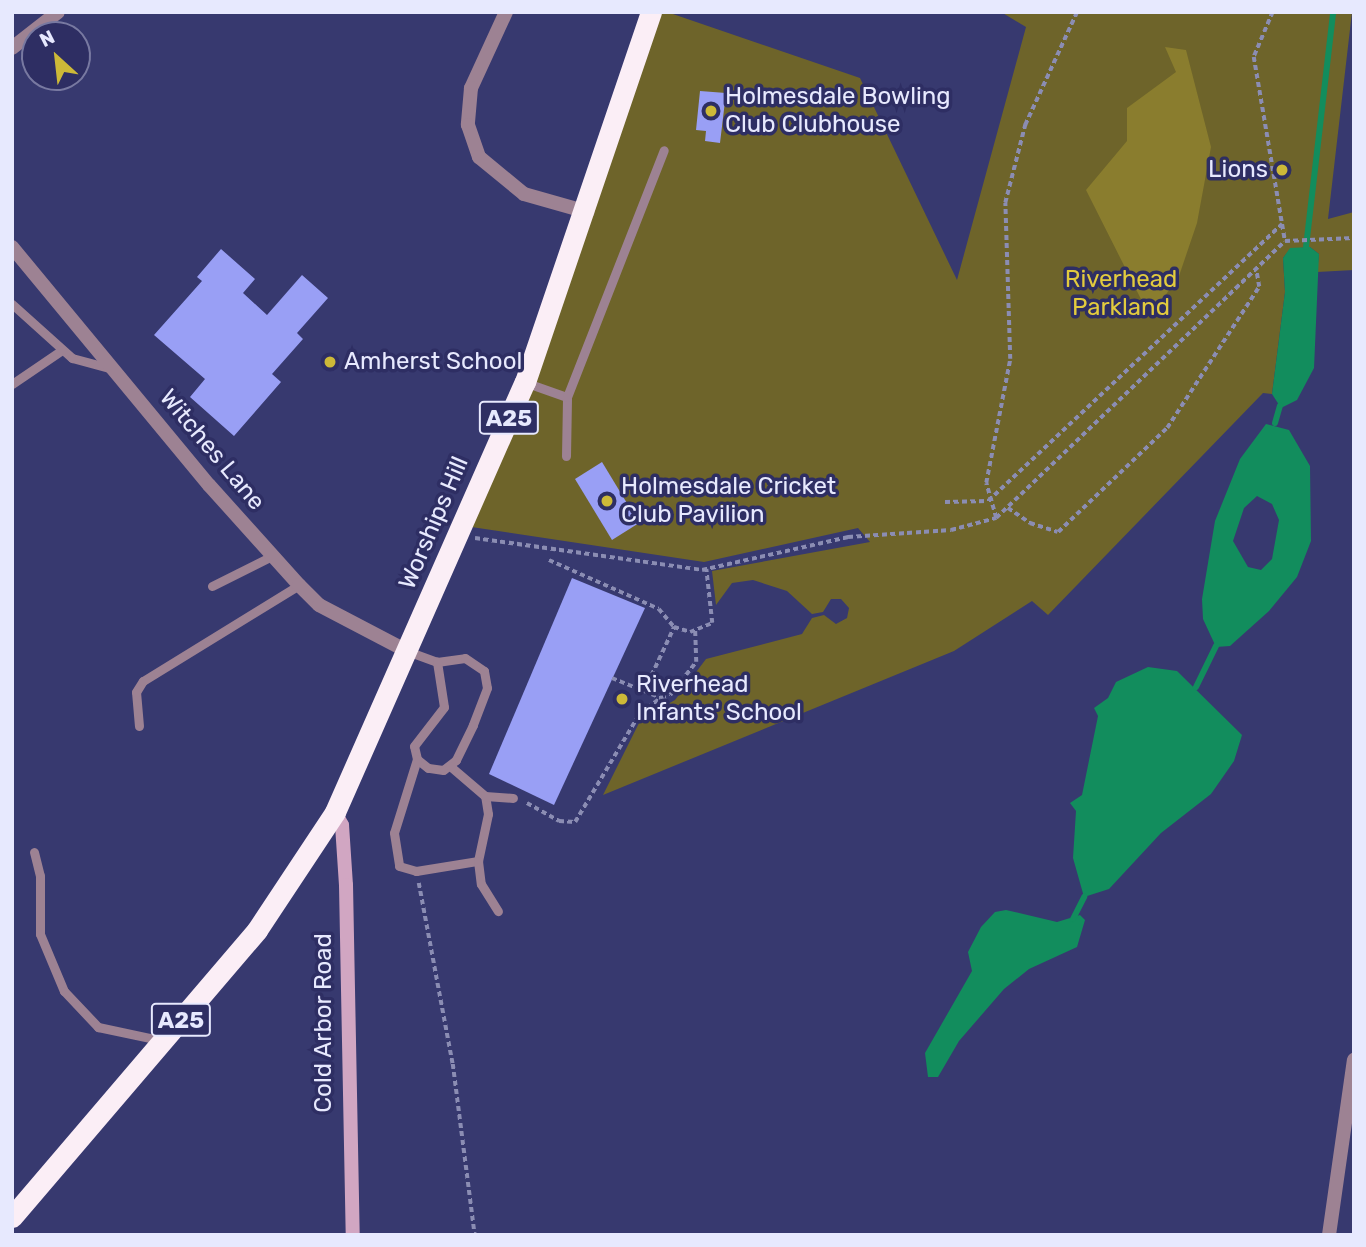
<!DOCTYPE html>
<style>
body{margin:0}
#map{position:relative;width:1366px;height:1247px;overflow:hidden;background:#37396f;font-family:Rubik,sans-serif}
div>[style]{position:absolute}
.green>*{inset:0;background:#6e642a}
.forest>*{inset:0;background:#8a7d2e}
.water>*{inset:0;background:#128d5d}
.stream>*{height:6px;margin:-3px;padding:0 3px;transform-origin:3px;border-radius:3px;background:#128d5d}
.building>*{inset:0;background:#999ff5}
.path>*{height:3.5px;margin-top:-1.75px;transform-origin:0;background:repeating-linear-gradient(90deg,#8b8db3 0 5px,transparent 0 8.5px)}
.lane>*{height:9px;margin:-4.5px;padding:0 4.5px;transform-origin:4.5px;border-radius:4.5px;background:#9d8293}
.street>*{height:14px;margin:-7px;padding:0 7px;transform-origin:7px;border-radius:7px;background:#9d8293}
.secondary>*{height:14px;margin:-7px;padding:0 7px;transform-origin:7px;border-radius:7px;background:#d1a6c2}
.highway>*{height:21px;margin:-10.5px;padding:0 10.5px;transform-origin:10.5px;border-radius:10.5px;background:#fbeef6}
.dots>*{width:19px;height:19px;translate:-50% -50%;box-sizing:border-box;border:4px solid #2e2e63;border-radius:50%}
span{translate:-50% -50%;white-space:nowrap;text-align:center;line-height:1.15;-webkit-text-stroke:7px #2e2e63;paint-order:stroke}
.shield-label span{padding:2px 5px;background:#2e2e63;border:2px solid;border-radius:5px;-webkit-text-stroke-width:0}
.shield-label{font-size:23px;color:#e7e9fe;font-weight:700}
.poi-label{font-size:24px;color:#e7e9fe}
.left{translate:0 -50%;text-align:left}
.right{translate:-100% -50%;text-align:right}
.park-label{font-size:24px;color:#e2cb3e}
.street-label{font-size:24px;color:#e7e9fe}
.frame{position:absolute;inset:0;border:14px solid #e7e9fe;pointer-events:none}
.north{position:absolute;left:21px;top:21px;width:70px;height:70px;box-sizing:border-box;background:#2e2e63;border:2px solid #7879a1;border-radius:50%;rotate:333deg;font-size:19px;font-weight:700;line-height:28px;text-align:center;color:#e7e9fe}
.north::after{content:'';display:block;margin:auto;width:24px;height:32px;background:#cdb938;clip-path:polygon(50% 0,100% 100%,50% 72%,0 100%)}
</style>
<div id="map">
<div class="green">
<i style="clip-path:polygon(649px 12px,667px 12px,860px 78px,957px 280px,1026px 27px,1001px 12px,1352px 12px,1328px 219px,1354px 212px,1354px 270px,1317px 272px,1319px 254px,1310px 247px,1290px 249px,1283px 258px,1285px 292px,1272px 394px,1263px 393px,1048px 615px,1032px 601px,954px 651px,603px 795px,641px 719px,675px 700px,706px 659px,802px 634px,812px 618px,824px 615px,836px 624px,847px 618px,849px 608px,841px 599px,831px 599px,823px 612px,812px 614px,787px 591px,753px 580px,732px 583px,716px 605px,712px 571px,870px 542px,858px 528px,704px 562px,458px 525px,528px 372px)"></i>
</div>
<div class="forest">
<i style="clip-path:polygon(1165px 47px,1186px 50px,1211px 147px,1197px 223px,1179px 276px,1150px 317px,1086px 190px,1127px 141px,1127px 108px,1176px 72px)"></i>
</div>
<div class="water">
<i style="clip-path:polygon(1310px 247px,1319px 254px,1314px 368px,1297px 400px,1281px 408px,1272px 394px,1285px 292px,1283px 258px,1290px 248px)"></i>
<i style="clip-path:polygon(evenodd,1266px 424px,1289px 430px,1310px 466px,1311px 541px,1297px 577px,1269px 611px,1230px 646px,1216px 647px,1203px 619px,1202px 599px,1215px 521px,1240px 459px,1266px 424px,1257px 496px,1272px 504px,1279px 520px,1272px 559px,1261px 570px,1248px 567px,1233px 541px,1244px 508px,1257px 496px)"></i>
<i style="clip-path:polygon(1148px 667px,1177px 671px,1242px 735px,1234px 761px,1211px 794px,1161px 833px,1109px 889px,1084px 897px,1073px 858px,1076px 811px,1070px 803px,1082px 795px,1098px 716px,1094px 708px,1108px 698px,1116px 682px)"></i>
<i style="clip-path:polygon(1006px 910px,1057px 922px,1080px 915px,1085px 920px,1077px 947px,1029px 969px,1004px 989px,959px 1041px,938px 1077px,928px 1077px,925px 1053px,972px 971px,968px 952px,981px 927px,995px 912px)"></i>
</div>
<div class="stream">
<i style="left:1306px;top:247px;width:237px;rotate:-83.4deg"></i>
<i style="left:1275px;top:423px;width:18px;rotate:-74deg"></i>
<i style="left:1196px;top:687px;width:46px;rotate:-64deg"></i>
<i style="left:1073px;top:919px;width:25px;rotate:-63deg"></i>
</div>
<div class="building">
<i style="clip-path:polygon(700px 91px,726px 93px,720px 143px,705px 141px,706px 131px,696px 130px)"></i>
<i style="clip-path:polygon(221px 249px,255px 279px,243px 293px,267px 315px,302px 275px,328px 298px,297px 333px,303px 339px,272px 374px,281px 382px,234px 436px,190px 397px,205px 379px,154px 335px,202px 281px,197px 277px)"></i>
<i style="clip-path:polygon(602px 462px,639px 523px,612px 540px,575px 479px)"></i>
<i style="clip-path:polygon(572px 578px,645px 608px,554px 805px,489px 774px)"></i>
</div>
<div class="path">
<i style="left:1273px;top:12px;width:49px;rotate:112.9deg"></i>
<i style="left:1254px;top:57px;width:187px;rotate:80.4deg"></i>
<i style="left:945px;top:502px;width:43px;rotate:-1.3deg"></i>
<i style="left:988px;top:501px;width:404px;rotate:-43.3deg"></i>
<i style="left:1008px;top:508px;width:27px;rotate:34deg"></i>
<i style="left:1030px;top:523px;width:29px;rotate:18deg"></i>
<i style="left:1058px;top:532px;width:151px;rotate:-43.7deg"></i>
<i style="left:1167px;top:428px;width:168px;rotate:-56.9deg"></i>
<i style="left:1259px;top:287px;width:17px;rotate:-100deg"></i>
<i style="left:996px;top:518px;width:36px;rotate:-106deg"></i>
<i style="left:986px;top:483px;width:126px;rotate:-79deg"></i>
<i style="left:1010px;top:359px;width:156px;rotate:-91.8deg"></i>
<i style="left:1005px;top:203px;width:81px;rotate:-75.6deg"></i>
<i style="left:1025px;top:125px;width:124px;rotate:-65.3deg"></i>
<i style="left:475px;top:538px;width:229px;rotate:8deg"></i>
<i style="left:702px;top:570px;width:150px;rotate:-12.7deg"></i>
<i style="left:848px;top:537px;width:103px;rotate:-3.9deg"></i>
<i style="left:951px;top:530px;width:47px;rotate:-14.9deg"></i>
<i style="left:996px;top:518px;width:400px;rotate:-43.8deg"></i>
<i style="left:1285px;top:241px;width:69px;rotate:-2.5deg"></i>
<i style="left:549px;top:560px;width:120px;rotate:24deg"></i>
<i style="left:659px;top:609px;width:23px;rotate:50deg"></i>
<i style="left:674px;top:627px;width:17px;rotate:17deg"></i>
<i style="left:690px;top:632px;width:24px;rotate:-22deg"></i>
<i style="left:712px;top:623px;width:54px;rotate:-96.3deg"></i>
<i style="left:612px;top:678px;width:53px;rotate:22.2deg"></i>
<i style="left:661px;top:698px;width:9px;rotate:-18deg"></i>
<i style="left:670px;top:695px;width:42px;rotate:-51.8deg"></i>
<i style="left:696px;top:662px;width:31px;rotate:-92deg"></i>
<i style="left:644px;top:691px;width:71px;rotate:-64.9deg"></i>
<i style="left:527px;top:803px;width:37px;rotate:29deg"></i>
<i style="left:559px;top:821px;width:16px;rotate:4deg"></i>
<i style="left:575px;top:822px;width:127px;rotate:-59.2deg"></i>
<i style="left:640px;top:713px;width:26px;rotate:-36deg"></i>
<i style="left:419px;top:883px;width:184px;rotate:79.4deg"></i>
<i style="left:453px;top:1064px;width:172px;rotate:82.7deg"></i>
</div>
<div class="lane">
<i style="left:12px;top:304px;width:81px;rotate:42deg"></i>
<i style="left:72px;top:358px;width:42px;rotate:15deg"></i>
<i style="left:527px;top:383px;width:42px;rotate:19.3deg"></i>
<i style="left:12px;top:384px;width:60px;rotate:-34.2deg"></i>
<i style="left:566px;top:456px;width:59px;rotate:-89deg"></i>
<i style="left:567px;top:397px;width:265px;rotate:-68.6deg"></i>
<i style="left:212px;top:586px;width:67px;rotate:-26.6deg"></i>
<i style="left:407px;top:651px;width:32px;rotate:20deg"></i>
<i style="left:437px;top:662px;width:28px;rotate:-8deg"></i>
<i style="left:465px;top:658px;width:23px;rotate:34deg"></i>
<i style="left:484px;top:671px;width:17px;rotate:80deg"></i>
<i style="left:487px;top:688px;width:40px;rotate:111deg"></i>
<i style="left:473px;top:725px;width:39px;rotate:116deg"></i>
<i style="left:456px;top:760px;width:16px;rotate:142deg"></i>
<i style="left:443px;top:770px;width:15px;rotate:-172deg"></i>
<i style="left:428px;top:768px;width:14px;rotate:-141deg"></i>
<i style="left:417px;top:759px;width:13px;rotate:-103deg"></i>
<i style="left:414px;top:746px;width:49px;rotate:-52.4deg"></i>
<i style="left:444px;top:707px;width:46px;rotate:-98.8deg"></i>
<i style="left:139px;top:726px;width:34px;rotate:-95deg"></i>
<i style="left:136px;top:692px;width:13px;rotate:-58deg"></i>
<i style="left:143px;top:681px;width:183px;rotate:-31.6deg"></i>
<i style="left:417px;top:759px;width:77px;rotate:107.3deg"></i>
<i style="left:394px;top:833px;width:33px;rotate:81deg"></i>
<i style="left:399px;top:866px;width:18px;rotate:16deg"></i>
<i style="left:416px;top:871px;width:63px;rotate:-9.2deg"></i>
<i style="left:478px;top:861px;width:48px;rotate:-78deg"></i>
<i style="left:488px;top:814px;width:18px;rotate:-99deg"></i>
<i style="left:485px;top:796px;width:46px;rotate:-139.4deg"></i>
<i style="left:485px;top:796px;width:28px;rotate:4deg"></i>
<i style="left:34px;top:852px;width:25px;rotate:76deg"></i>
<i style="left:40px;top:876px;width:58px;rotate:90deg"></i>
<i style="left:40px;top:934px;width:62px;rotate:67.2deg"></i>
<i style="left:64px;top:991px;width:50px;rotate:46.6deg"></i>
<i style="left:98px;top:1027px;width:62px;rotate:12deg"></i>
<i style="left:478px;top:861px;width:23px;rotate:83deg"></i>
<i style="left:481px;top:884px;width:32px;rotate:58deg"></i>
</div>
<div class="street">
<i style="left:506px;top:12px;width:84px;rotate:114.7deg"></i>
<i style="left:471px;top:88px;width:37px;rotate:95deg"></i>
<i style="left:468px;top:125px;width:34px;rotate:71deg"></i>
<i style="left:479px;top:157px;width:58px;rotate:39.4deg"></i>
<i style="left:524px;top:194px;width:66px;rotate:15.9deg"></i>
<i style="left:12px;top:48px;width:58px;rotate:-38deg"></i>
<i style="left:12px;top:247px;width:309px;rotate:50.4deg"></i>
<i style="left:209px;top:485px;width:135px;rotate:48deg"></i>
<i style="left:299px;top:585px;width:28px;rotate:45deg"></i>
<i style="left:319px;top:605px;width:97px;rotate:27.6deg"></i>
<i style="left:1329px;top:1235px;width:177px;rotate:-81.9deg"></i>
</div>
<div class="secondary">
<i style="left:335px;top:812px;width:15px;rotate:62deg"></i>
<i style="left:342px;top:825px;width:60px;rotate:86.2deg"></i>
<i style="left:346px;top:885px;width:350px;rotate:88.9deg"></i>
</div>
<div class="highway">
<i style="left:12px;top:1217px;width:377px;rotate:-49.5deg"></i>
<i style="left:257px;top:930px;width:141px;rotate:-56.5deg"></i>
<i style="left:335px;top:812px;width:470px;rotate:-66.2deg"></i>
<i style="left:525px;top:382px;width:391px;rotate:-71.2deg"></i>
</div>
<div class="dots">
<i style="left:711px;top:111px;background:#cdb938"></i>
<i style="left:1282px;top:170px;background:#cdb938"></i>
<i style="left:330px;top:362px;background:#cdb938"></i>
<i style="left:607px;top:501px;background:#cdb938"></i>
<i style="left:622px;top:699px;background:#cdb938"></i>
</div>
<div class="shield-label">
<span style="left:509px;top:418px">A25</span>
<span style="left:181px;top:1020px">A25</span>
</div>
<div class="poi-label">
<span class="left" style="left:725px;top:111px">Holmesdale Bowling<br>Club Clubhouse</span>
<span class="right" style="left:1268px;top:170px">Lions</span>
<span class="left" style="left:344px;top:362px">Amherst School</span>
<span class="left" style="left:621px;top:501px">Holmesdale Cricket<br>Club Pavilion</span>
<span class="left" style="left:636px;top:699px">Riverhead<br>Infants' School</span>
</div>
<div class="park-label">
<span style="left:1121px;top:294px">Riverhead<br>Parkland</span>
</div>
<div class="street-label">
<span style="left:212px;top:450px;rotate:50deg">Witches Lane</span>
<span style="left:434px;top:523px;rotate:-67deg">Worships Hill</span>
<span style="left:324px;top:1023px;rotate:-90deg">Cold Arbor Road</span>
</div>
<div class="frame"></div>
<div class="north">N</div>
</div>
